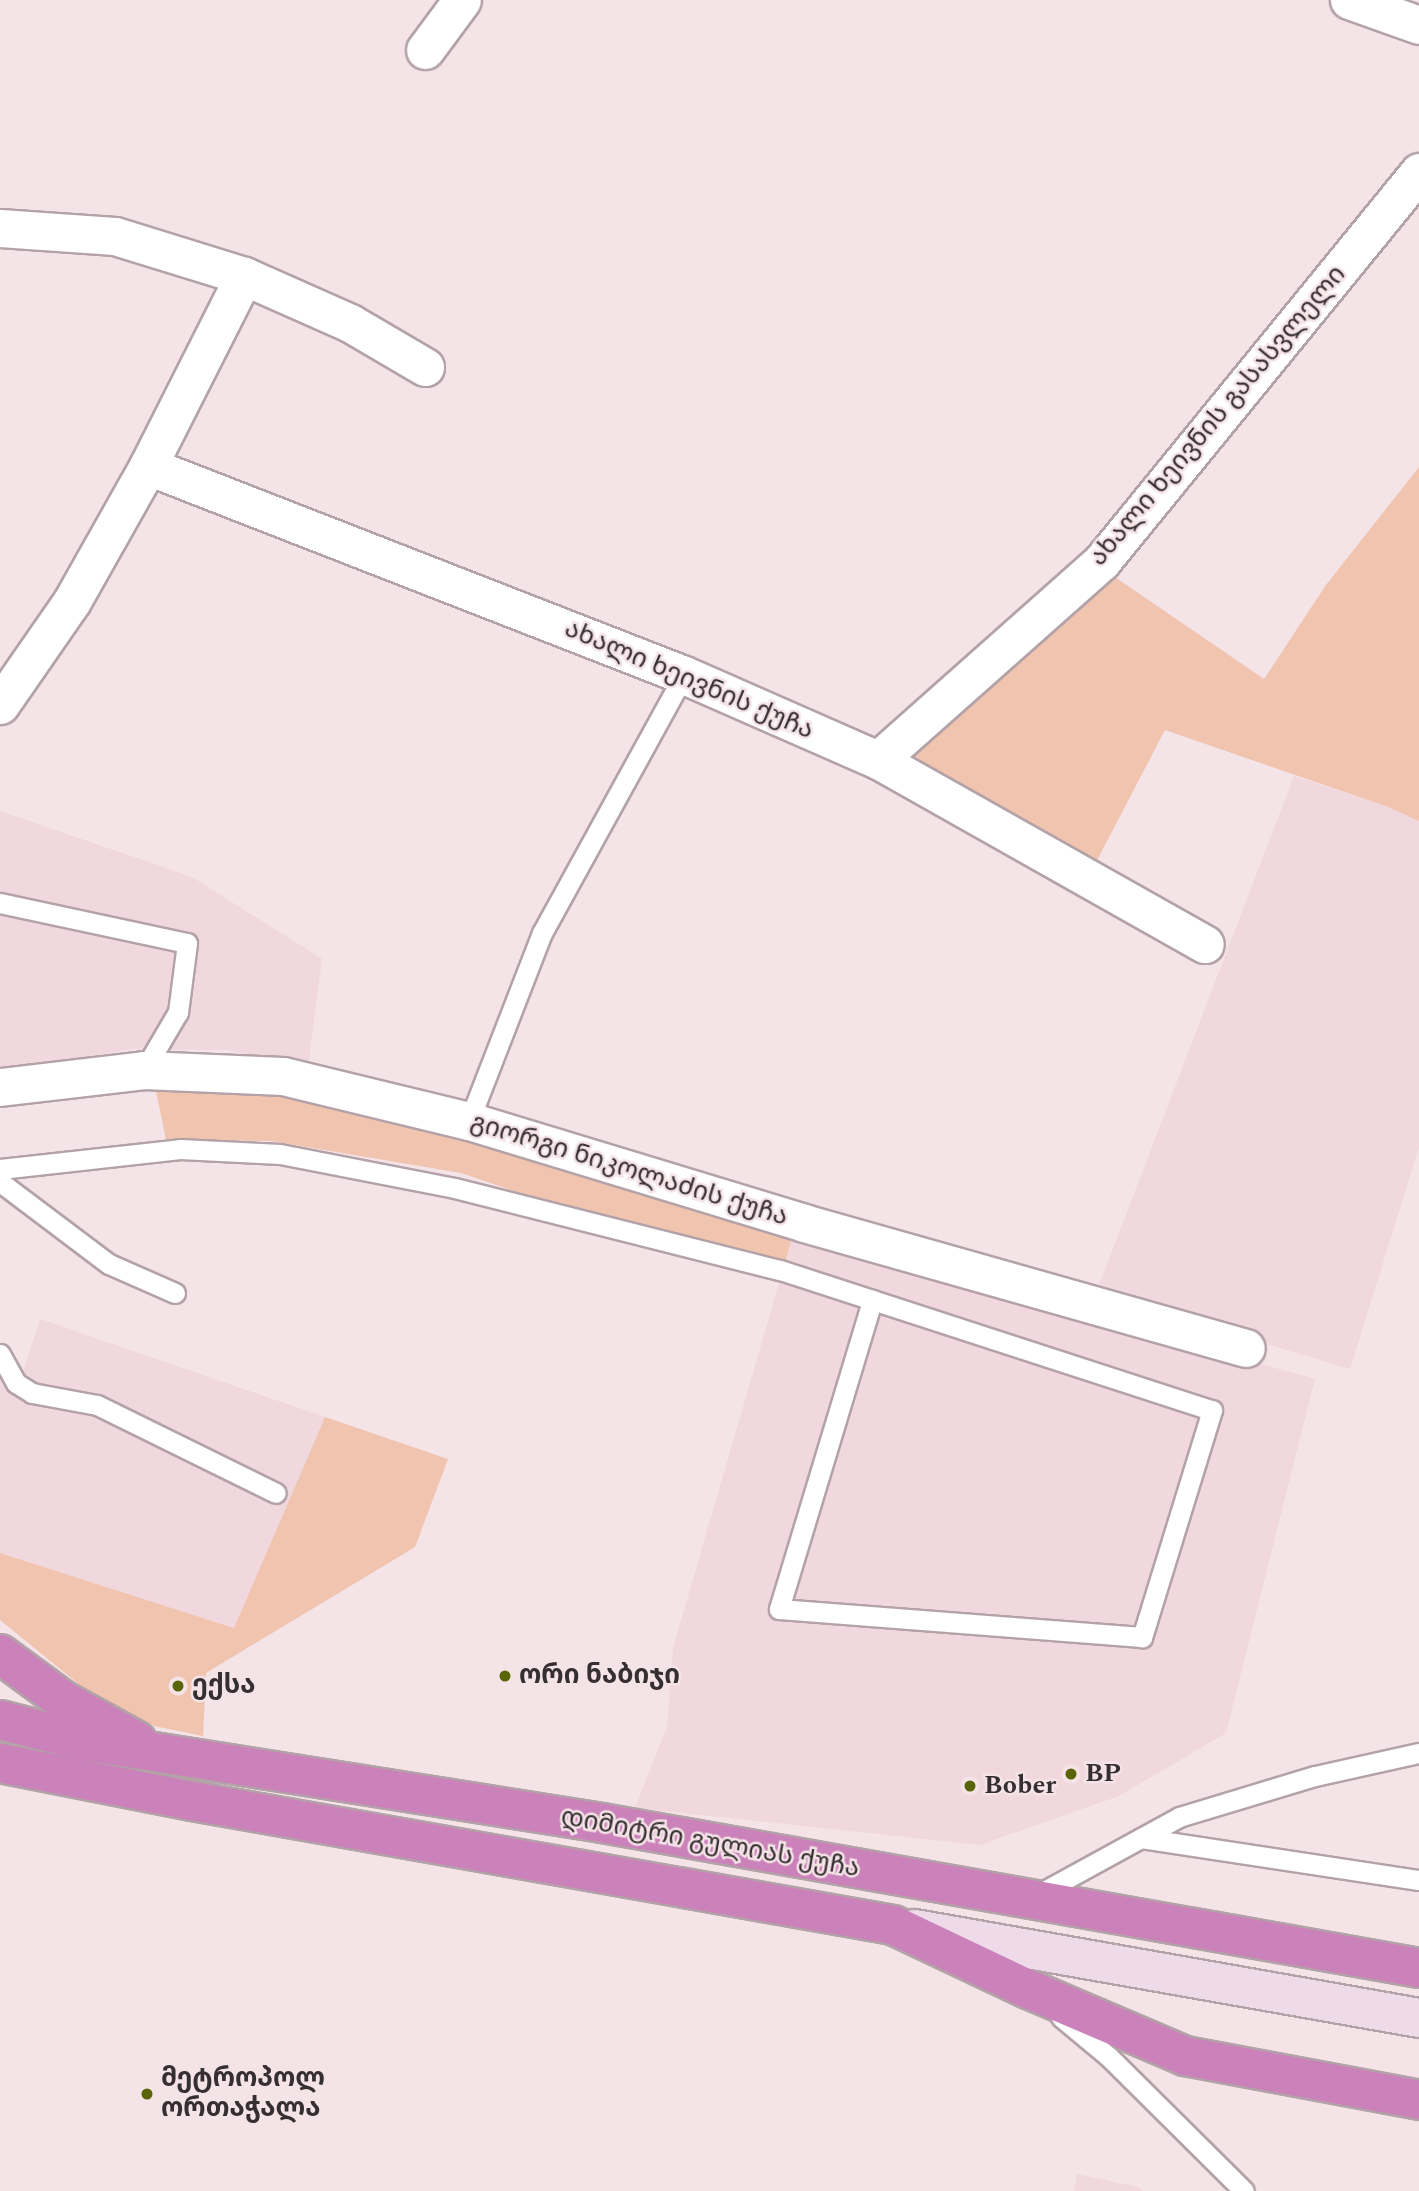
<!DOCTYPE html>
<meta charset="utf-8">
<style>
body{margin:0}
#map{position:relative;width:1419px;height:2191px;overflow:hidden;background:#f4e3e7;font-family:Spectral,"Noto Sans Georgian",serif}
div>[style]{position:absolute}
.built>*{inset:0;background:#f1d7de}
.green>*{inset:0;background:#f0c4af}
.roads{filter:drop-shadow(2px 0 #b3a2a7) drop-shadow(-2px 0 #b3a2a7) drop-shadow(0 2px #b3a2a7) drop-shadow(0 -2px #b3a2a7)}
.lane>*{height:19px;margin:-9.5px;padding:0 9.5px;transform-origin:9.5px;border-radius:9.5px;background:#fff}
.street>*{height:37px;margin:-18.5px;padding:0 18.5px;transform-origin:18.5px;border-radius:18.5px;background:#fff}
.secondary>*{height:38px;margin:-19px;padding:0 19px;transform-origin:19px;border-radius:19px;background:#efdaea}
.highway>*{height:38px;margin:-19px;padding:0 19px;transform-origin:19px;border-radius:19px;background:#cb82ba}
.dots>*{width:19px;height:19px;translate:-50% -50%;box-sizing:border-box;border:4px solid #f4e3e7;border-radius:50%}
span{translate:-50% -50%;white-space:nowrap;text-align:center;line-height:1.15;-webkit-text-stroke:5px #f4e3e7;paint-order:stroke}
.street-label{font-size:26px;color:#362f31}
.poi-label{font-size:26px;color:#362f31;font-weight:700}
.left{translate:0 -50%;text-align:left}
</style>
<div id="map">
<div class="built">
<i style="clip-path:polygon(1294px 776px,1388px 807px,1419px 821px,1419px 1147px,1350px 1369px,1096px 1293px)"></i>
<i style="clip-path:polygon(0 811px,192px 877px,322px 959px,308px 1066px,226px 1050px,133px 1049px,0 1071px)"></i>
<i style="clip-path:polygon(793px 1235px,1315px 1379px,1226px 1733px,1119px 1796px,980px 1845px,635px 1808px,667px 1727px,673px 1648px)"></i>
<i style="clip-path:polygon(40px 1319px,325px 1417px,234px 1628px,0 1553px,0 1366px,18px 1387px)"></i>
<i style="clip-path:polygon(1077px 2174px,1138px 2187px,1143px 2191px,1074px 2191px)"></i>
</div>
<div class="green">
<i style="clip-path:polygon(1419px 467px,1419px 821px,1388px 807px,1165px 730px,1093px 868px,1018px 829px,912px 757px,1109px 573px,1264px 679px,1326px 585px)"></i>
<i style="clip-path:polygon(153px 1076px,281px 1084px,793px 1235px,779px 1282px,461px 1173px,271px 1141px,166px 1140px)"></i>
<i style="clip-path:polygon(325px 1417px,448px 1459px,415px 1547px,206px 1673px,203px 1736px,154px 1726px,81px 1686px,0 1620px,0 1553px,234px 1628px)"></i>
</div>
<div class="roads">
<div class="lane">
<i style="left:0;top:903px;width:191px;rotate:12.1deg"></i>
<i style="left:187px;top:943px;width:70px;rotate:97.4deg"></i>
<i style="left:178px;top:1012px;width:67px;rotate:120.4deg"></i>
<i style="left:469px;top:1121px;width:202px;rotate:-68.8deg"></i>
<i style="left:542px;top:933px;width:294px;rotate:-61.2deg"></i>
<i style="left:0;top:1169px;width:181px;rotate:-6.3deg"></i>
<i style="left:180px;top:1149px;width:100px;rotate:2.9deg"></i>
<i style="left:280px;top:1154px;width:178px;rotate:11deg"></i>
<i style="left:455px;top:1188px;width:335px;rotate:14.2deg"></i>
<i style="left:780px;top:1270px;width:454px;rotate:18deg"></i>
<i style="left:1212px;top:1410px;width:238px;rotate:107.1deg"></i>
<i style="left:1142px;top:1637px;width:364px;rotate:-175.6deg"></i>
<i style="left:779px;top:1609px;width:323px;rotate:-73.2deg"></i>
<i style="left:0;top:1182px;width:136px;rotate:37deg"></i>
<i style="left:109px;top:1264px;width:72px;rotate:23.7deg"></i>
<i style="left:0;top:1354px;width:33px;rotate:61deg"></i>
<i style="left:16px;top:1383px;width:19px;rotate:32deg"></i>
<i style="left:32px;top:1393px;width:66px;rotate:10.5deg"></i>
<i style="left:97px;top:1405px;width:199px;rotate:26.2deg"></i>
<i style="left:1141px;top:1838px;width:281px;rotate:8.6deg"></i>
<i style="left:1035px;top:1896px;width:164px;rotate:-28.7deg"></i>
<i style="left:1179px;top:1817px;width:142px;rotate:-16.8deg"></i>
<i style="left:1315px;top:1776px;width:107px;rotate:-12.5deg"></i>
<i style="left:1061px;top:2017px;width:62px;rotate:39.8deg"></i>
<i style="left:1109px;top:2057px;width:190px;rotate:44.8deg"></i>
</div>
<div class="street">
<i style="left:1349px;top:0;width:74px;rotate:19.7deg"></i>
<i style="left:425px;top:50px;width:62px;rotate:-53.5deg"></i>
<i style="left:0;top:228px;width:115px;rotate:4deg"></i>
<i style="left:115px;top:236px;width:135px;rotate:17.2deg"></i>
<i style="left:244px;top:276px;width:116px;rotate:23.9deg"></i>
<i style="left:350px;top:323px;width:87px;rotate:30.4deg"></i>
<i style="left:148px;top:466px;width:575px;rotate:21.3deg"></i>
<i style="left:684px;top:675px;width:212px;rotate:23.7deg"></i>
<i style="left:878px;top:760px;width:375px;rotate:29.4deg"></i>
<i style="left:0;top:705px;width:126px;rotate:-55.3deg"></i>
<i style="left:72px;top:601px;width:155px;rotate:-60.6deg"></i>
<i style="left:148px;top:466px;width:213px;rotate:-63.2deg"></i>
<i style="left:878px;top:760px;width:300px;rotate:-41.6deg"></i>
<i style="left:1102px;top:561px;width:502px;rotate:-50.82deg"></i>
<i style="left:0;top:1087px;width:145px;rotate:-6.7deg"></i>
<i style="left:144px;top:1070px;width:139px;rotate:2.5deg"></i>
<i style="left:283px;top:1076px;width:191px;rotate:13.6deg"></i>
<i style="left:469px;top:1121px;width:350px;rotate:16.9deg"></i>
<i style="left:804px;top:1223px;width:459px;rotate:15.8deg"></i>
</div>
<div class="secondary">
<i style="left:915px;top:1929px;width:512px;rotate:10.01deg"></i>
</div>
<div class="highway">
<i style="left:0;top:1654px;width:79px;rotate:36.3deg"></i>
<i style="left:64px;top:1701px;width:83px;rotate:28.7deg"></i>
<i style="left:0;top:1720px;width:81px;rotate:14.4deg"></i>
<i style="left:78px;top:1740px;width:531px;rotate:9deg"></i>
<i style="left:602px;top:1823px;width:830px;rotate:10.06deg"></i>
<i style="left:0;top:1763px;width:196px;rotate:11.2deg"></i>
<i style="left:192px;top:1801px;width:712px;rotate:10.03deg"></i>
<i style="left:893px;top:1925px;width:149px;rotate:25.4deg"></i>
<i style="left:1028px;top:1989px;width:171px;rotate:23.1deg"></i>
<i style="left:1185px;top:2056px;width:238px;rotate:10.6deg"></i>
</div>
</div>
<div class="dots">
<i style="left:505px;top:1676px;background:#5a6508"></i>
<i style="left:178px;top:1686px;background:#5a6508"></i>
<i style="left:1071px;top:1774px;background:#5a6508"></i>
<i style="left:970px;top:1786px;background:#5a6508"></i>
<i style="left:147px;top:2094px;background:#5a6508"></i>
</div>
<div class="street-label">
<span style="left:1218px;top:416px;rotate:-50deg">ახალი ხეივნის გასასვლელი</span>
<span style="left:689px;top:680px;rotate:23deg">ახალი ხეივნის ქუჩა</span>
<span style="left:629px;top:1170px;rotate:17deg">გიორგი ნიკოლაძის ქუჩა</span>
<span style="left:710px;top:1843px;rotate:10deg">დიმიტრი გულიას ქუჩა</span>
</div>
<div class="poi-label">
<span class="left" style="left:519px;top:1676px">ორი ნაბიჯი</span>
<span class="left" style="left:192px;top:1686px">ექსა</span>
<span class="left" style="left:1085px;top:1774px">BP</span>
<span class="left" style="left:984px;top:1786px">Bober</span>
<span class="left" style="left:161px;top:2094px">მეტროპოლ<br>ორთაჭალა</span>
</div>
</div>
